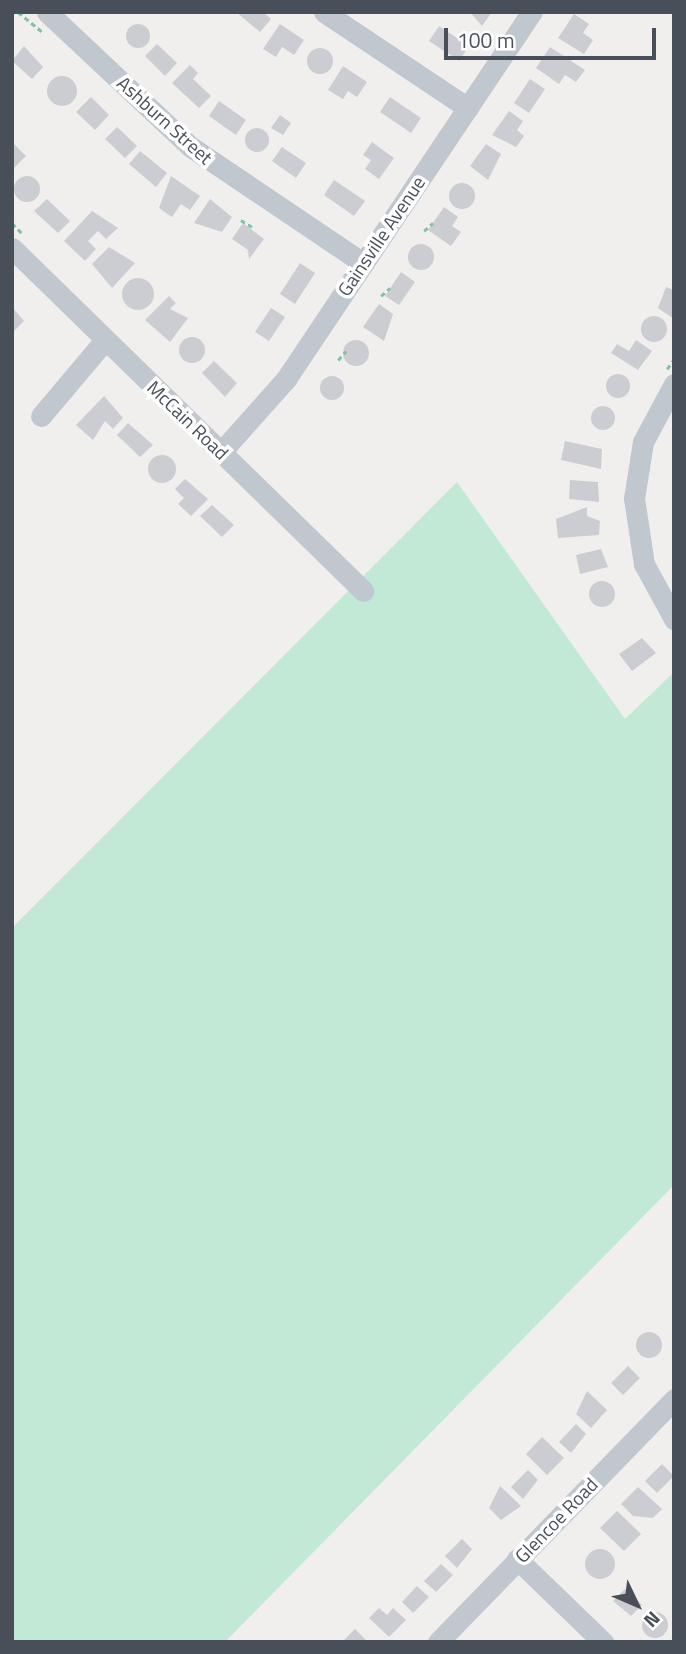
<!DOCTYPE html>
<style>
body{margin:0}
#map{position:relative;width:686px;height:1654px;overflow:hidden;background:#f1efee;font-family:"Titillium Web",sans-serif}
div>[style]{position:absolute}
.green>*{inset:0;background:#c2e9d6}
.building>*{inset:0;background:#cccdd2}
.round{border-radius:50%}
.path>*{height:2.5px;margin-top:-1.25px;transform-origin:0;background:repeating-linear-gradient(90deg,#7fc3aa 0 5px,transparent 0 8.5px)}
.minor>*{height:21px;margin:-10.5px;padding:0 10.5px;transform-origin:10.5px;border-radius:10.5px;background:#c1c7cf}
span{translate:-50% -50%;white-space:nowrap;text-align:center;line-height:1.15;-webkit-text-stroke:7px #fff;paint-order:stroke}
.street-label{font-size:19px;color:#494f59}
.frame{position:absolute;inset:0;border:14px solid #494f59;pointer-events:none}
.north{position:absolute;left:602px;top:1570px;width:70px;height:70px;-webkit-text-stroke:5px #fff;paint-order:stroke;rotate:134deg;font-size:19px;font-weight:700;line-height:28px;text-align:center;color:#494f59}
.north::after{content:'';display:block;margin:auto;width:24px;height:32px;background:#494f59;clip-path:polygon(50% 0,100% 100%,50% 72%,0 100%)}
.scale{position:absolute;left:444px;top:28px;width:212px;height:32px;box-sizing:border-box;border:4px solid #494f59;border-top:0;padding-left:9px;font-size:21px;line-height:24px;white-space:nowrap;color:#494f59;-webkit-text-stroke:5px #fff;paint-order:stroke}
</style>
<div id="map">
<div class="green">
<i style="clip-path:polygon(457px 482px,625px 719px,674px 672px,674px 1185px,225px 1642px,12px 1642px,12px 928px)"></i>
</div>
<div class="building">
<i style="clip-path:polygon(236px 12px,263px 12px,271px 19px,260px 32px)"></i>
<i style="clip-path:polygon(470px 12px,492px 12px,482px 26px)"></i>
<i style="clip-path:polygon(574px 14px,589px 24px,583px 33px,593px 40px,584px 54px,558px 38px)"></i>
<i class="round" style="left:126px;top:24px;width:24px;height:24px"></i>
<i style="clip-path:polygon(280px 24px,304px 40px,294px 55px,282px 47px,276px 57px,263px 49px)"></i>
<i style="clip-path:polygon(439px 26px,469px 46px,459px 61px,429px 41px)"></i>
<i style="clip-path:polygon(157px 44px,177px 63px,165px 76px,145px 56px)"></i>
<i style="clip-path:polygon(24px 46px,43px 67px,32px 79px,12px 61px)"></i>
<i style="clip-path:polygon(550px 47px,585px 70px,576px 82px,565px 75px,559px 84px,536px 68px)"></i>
<i class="round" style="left:307px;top:48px;width:26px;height:26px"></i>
<i style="clip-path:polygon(190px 65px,198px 73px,193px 79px,211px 96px,199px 108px,172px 83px)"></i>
<i style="clip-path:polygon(343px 66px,367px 82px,357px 97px,348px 91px,343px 99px,328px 90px)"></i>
<i class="round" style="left:47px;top:76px;width:30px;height:30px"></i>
<i style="clip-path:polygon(530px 79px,545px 89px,529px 113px,514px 103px)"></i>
<i style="clip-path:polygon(91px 97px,109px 115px,95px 130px,76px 112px)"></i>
<i style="clip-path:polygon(390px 97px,421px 118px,411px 133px,380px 112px)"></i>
<i style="clip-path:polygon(219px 101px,246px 120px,236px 135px,209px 116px)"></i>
<i style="clip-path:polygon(509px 111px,523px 121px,517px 130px,524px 136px,516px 147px,492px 135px)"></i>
<i style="clip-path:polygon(280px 115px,291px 123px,283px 135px,271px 128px)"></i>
<i style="clip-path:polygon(117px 127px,137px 146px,125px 158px,105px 139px)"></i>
<i class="round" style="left:245px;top:128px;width:24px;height:24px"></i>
<i style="clip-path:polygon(372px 142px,394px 158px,379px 179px,365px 169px,371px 160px,363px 155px)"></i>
<i style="clip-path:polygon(14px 144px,26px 156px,12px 170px,12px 146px)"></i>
<i style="clip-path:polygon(486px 144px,501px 154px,488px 180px,470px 166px)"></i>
<i style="clip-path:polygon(282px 147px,306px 163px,296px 178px,272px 161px)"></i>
<i style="clip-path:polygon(140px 151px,167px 173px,156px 187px,129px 164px)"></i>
<i class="round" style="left:14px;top:176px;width:26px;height:26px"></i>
<i style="clip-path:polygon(171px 176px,200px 196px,190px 210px,181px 204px,172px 217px,159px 208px)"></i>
<i style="clip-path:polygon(334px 180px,365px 201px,354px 216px,324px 195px)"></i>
<i class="round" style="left:449px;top:183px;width:26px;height:26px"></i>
<i style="clip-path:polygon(47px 199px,70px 221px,58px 233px,34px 211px)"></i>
<i style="clip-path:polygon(210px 199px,232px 217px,222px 232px,194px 223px)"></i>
<i style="clip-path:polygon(444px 207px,458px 217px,452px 226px,461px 232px,451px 246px,428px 230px)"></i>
<i style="clip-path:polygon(92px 211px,118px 228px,106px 239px,98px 231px,88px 241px,96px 249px,85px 261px,64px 241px)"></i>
<i style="clip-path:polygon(243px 223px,264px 239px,249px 259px,248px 250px,232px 239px)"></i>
<i class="round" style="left:408px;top:244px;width:26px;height:26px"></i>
<i style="clip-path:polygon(109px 247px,135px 263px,112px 288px,92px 264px)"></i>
<i style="clip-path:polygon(300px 263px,315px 273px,295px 304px,280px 294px)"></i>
<i style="clip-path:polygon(401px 272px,415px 282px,399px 305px,385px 296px)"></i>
<i class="round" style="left:122px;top:278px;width:32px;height:32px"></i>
<i style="clip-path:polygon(666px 287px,674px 290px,674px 319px,658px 308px)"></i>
<i style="clip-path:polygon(169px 296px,176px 303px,170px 309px,188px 318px,170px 342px,145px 320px)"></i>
<i style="clip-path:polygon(379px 304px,393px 314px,384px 341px,363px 327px)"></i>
<i style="clip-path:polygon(12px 307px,24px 321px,12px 333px)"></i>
<i style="clip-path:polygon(271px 308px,285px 317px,269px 341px,255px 332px)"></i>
<i class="round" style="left:641px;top:316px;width:26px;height:26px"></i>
<i class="round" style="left:179px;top:337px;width:26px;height:26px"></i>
<i style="clip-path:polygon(636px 340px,652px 351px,638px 370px,611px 353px,617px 344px,629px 351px)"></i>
<i class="round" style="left:343px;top:340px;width:26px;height:26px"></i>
<i style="clip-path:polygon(214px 361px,237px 383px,225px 397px,202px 373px)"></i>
<i class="round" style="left:606px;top:374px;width:24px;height:24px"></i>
<i class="round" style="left:320px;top:376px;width:24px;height:24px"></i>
<i style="clip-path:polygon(104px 396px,123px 418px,113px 429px,105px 421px,93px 440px,76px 425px)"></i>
<i class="round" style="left:591px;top:406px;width:24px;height:24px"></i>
<i style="clip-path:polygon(128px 423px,153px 445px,140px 457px,117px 435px)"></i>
<i style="clip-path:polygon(565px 441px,602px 449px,601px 469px,561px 460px)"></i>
<i class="round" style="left:148px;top:455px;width:28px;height:28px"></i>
<i style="clip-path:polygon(185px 479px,208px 499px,191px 516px,178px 504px,184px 498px,175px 489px)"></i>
<i style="clip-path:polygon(570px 480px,598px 482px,599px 502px,569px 499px)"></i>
<i style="clip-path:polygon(212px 505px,234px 525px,222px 537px,200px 516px)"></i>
<i style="clip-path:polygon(587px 507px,587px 516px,600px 521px,599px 535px,558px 538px,556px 519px)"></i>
<i style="clip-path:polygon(601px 549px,608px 567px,580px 574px,576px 555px)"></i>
<i class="round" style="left:589px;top:581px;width:26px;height:26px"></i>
<i style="clip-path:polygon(642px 638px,656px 653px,632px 671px,619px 654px)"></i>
<i class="round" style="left:636px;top:1332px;width:26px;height:26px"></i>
<i style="clip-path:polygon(628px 1366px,640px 1378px,623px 1395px,611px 1383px)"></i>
<i style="clip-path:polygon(587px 1391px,607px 1410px,591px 1428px,576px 1414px)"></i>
<i style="clip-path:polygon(576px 1424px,586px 1434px,571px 1453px,559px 1442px)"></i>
<i style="clip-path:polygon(542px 1437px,564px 1458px,547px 1475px,526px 1454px)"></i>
<i style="clip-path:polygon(662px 1464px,674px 1476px,657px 1493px,645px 1481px)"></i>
<i style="clip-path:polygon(528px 1470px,538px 1480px,523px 1499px,511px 1487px)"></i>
<i style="clip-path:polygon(500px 1486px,521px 1506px,501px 1520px,489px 1508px)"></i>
<i style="clip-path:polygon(638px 1487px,662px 1509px,653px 1518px,633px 1516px,621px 1504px)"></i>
<i style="clip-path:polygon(617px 1511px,641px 1534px,624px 1551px,600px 1528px)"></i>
<i style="clip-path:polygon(462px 1539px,472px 1549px,457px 1568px,445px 1556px)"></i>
<i class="round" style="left:585px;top:1549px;width:30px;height:30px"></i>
<i style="clip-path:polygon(441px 1564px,453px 1575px,436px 1592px,424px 1581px)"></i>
<i style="clip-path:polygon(417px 1586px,429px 1597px,413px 1613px,402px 1602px)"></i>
<i style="clip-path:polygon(625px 1589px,642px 1605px,631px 1616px,613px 1601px)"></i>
<i style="clip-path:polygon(379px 1608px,387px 1615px,393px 1608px,406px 1620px,389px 1637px,369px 1618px)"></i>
<i class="round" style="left:642px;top:1612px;width:26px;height:26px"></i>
<i style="clip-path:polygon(355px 1629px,368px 1642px,342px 1642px)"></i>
</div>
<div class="path">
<i style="left:18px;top:12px;width:33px;rotate:39deg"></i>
<i style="left:241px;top:220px;width:13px;rotate:32deg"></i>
<i style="left:12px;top:223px;width:14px;rotate:45deg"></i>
<i style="left:424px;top:231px;width:12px;rotate:-42deg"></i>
<i style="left:381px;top:296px;width:12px;rotate:-42deg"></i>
<i style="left:338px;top:360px;width:12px;rotate:-48deg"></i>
<i style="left:667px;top:369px;width:12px;rotate:-55deg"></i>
</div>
<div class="minor">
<i style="left:47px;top:12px;width:197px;rotate:43.2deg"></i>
<i style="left:191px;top:147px;width:207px;rotate:34deg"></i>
<i style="left:324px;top:12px;width:173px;rotate:33.7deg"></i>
<i style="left:12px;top:248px;width:491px;rotate:44.3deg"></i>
<i style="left:674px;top:384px;width:66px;rotate:118.1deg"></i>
<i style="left:643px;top:442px;width:57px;rotate:99.1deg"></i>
<i style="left:634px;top:498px;width:67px;rotate:81.4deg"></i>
<i style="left:644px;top:564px;width:63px;rotate:61.4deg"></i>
<i style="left:41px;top:416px;width:99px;rotate:-49.9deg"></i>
<i style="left:221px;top:452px;width:98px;rotate:-48.3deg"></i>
<i style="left:286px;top:379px;width:442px;rotate:-56.2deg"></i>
<i style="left:517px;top:1559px;width:120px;rotate:44deg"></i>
<i style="left:438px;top:1642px;width:339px;rotate:-45.8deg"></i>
</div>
<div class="street-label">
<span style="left:165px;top:120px;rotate:42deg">Ashburn Street</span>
<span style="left:381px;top:236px;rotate:-56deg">Gainsville Avenue</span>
<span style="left:188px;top:420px;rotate:44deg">McCain Road</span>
<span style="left:556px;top:1520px;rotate:-46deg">Glencoe Road</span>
</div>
<div class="frame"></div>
<div class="north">N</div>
<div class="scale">100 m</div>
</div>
